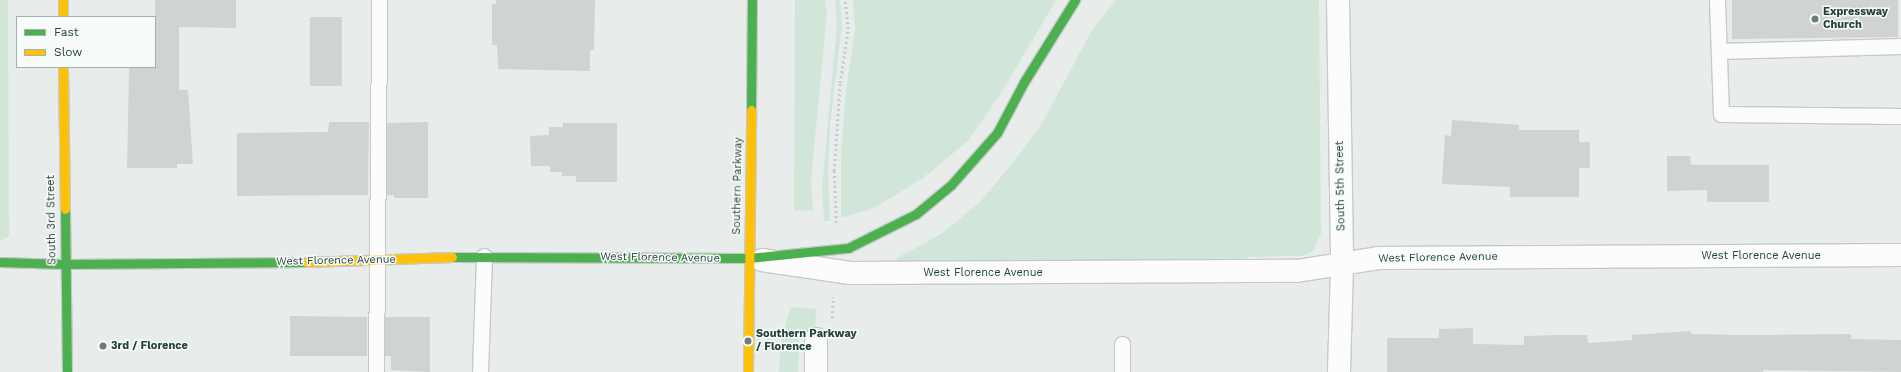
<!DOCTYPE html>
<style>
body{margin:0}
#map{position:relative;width:1901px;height:372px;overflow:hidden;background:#e8edeb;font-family:"Work Sans",sans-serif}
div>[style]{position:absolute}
.green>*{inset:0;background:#d1e6d8}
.building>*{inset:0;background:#cfd4d2}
.path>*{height:2.5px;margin-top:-1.25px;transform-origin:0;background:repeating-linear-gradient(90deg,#c3ccca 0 2px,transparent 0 5px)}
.roads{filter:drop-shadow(1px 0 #c5cac8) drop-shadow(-1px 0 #c5cac8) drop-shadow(0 1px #c5cac8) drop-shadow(0 -1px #c5cac8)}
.lane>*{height:15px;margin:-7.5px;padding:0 7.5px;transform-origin:7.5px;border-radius:7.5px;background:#fcfcfc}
.street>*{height:22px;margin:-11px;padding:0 11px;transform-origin:11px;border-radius:11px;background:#fcfcfc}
.fast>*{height:9px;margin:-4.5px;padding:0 4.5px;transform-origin:4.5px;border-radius:4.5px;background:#4caf50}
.slow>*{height:9px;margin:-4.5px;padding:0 4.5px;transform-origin:4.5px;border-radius:4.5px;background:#ffc107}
.dots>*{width:11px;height:11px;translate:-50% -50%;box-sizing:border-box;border:2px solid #f7fbf9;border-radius:50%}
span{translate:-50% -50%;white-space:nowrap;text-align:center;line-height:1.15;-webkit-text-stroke:3px #f7fbf9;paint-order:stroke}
.poi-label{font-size:11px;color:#24423a;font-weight:700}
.left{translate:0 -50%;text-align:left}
.street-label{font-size:11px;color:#24423a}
.legend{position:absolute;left:16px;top:16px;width:140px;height:52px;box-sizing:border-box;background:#f7fbf9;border:1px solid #a3b1ad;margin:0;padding:5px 7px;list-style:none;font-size:12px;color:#24423a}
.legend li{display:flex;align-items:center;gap:8px;height:20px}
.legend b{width:20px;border:1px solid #a3b1ad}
</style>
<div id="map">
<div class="green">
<i style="clip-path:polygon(0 0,8px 0,9px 236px,0 241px)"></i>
<i style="clip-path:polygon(795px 0,825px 0,827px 13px,811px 181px,813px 211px,794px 210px)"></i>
<i style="clip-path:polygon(835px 0,840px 0,842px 25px,830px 125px,828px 172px,830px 221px,824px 221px,822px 188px,837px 24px)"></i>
<i style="clip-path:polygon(853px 0,1056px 0,1001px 93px,968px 141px,923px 178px,894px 196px,872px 209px,841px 218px,841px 155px,846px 91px,855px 30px)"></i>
<i style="clip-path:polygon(1116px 0,1319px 0,1321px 234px,1313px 251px,1302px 256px,1247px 257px,1247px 262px,898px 263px,897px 258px,941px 234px,979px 203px,1010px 166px,1041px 125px,1092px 30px)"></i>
<i style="clip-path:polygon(791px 307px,816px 309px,815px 333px,799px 334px,798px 372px,779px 372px,781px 339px)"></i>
</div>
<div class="building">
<i style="clip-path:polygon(155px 0,236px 0,236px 28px,179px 27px,179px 90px,188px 90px,193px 164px,177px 164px,177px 168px,127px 168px,129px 67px,155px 67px)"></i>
<i style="clip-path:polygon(496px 0,595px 0,594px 50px,590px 50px,590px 71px,498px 69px,497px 45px,492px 45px,492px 4px,496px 4px)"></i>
<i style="clip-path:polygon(1732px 0,1898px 0,1898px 37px,1732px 39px)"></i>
<i style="clip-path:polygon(310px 17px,342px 17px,342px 86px,310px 86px)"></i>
<i style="clip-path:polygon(1452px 120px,1519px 125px,1519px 130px,1579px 130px,1579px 142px,1590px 142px,1590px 168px,1579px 168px,1579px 197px,1510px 197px,1510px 187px,1442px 184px,1445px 135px,1451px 136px)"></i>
<i style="clip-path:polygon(329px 122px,369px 122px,368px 195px,237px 196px,237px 133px,328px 132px)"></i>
<i style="clip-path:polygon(428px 122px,428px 198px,394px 198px,394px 195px,386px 195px,387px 123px)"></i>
<i style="clip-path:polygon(563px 123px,617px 123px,617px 182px,576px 182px,576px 176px,562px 176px,562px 172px,550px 172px,550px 166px,531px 166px,530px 136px,549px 135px,549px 127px,563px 127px)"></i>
<i style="clip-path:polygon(1667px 156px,1690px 156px,1691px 165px,1769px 165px,1769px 202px,1707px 202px,1707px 190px,1667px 191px)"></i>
<i style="clip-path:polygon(290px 316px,367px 317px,367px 356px,290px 356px)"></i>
<i style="clip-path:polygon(385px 317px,430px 317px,430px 372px,391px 370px,391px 356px,385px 356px)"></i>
<i style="clip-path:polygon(1473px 328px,1473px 344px,1524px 345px,1524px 336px,1560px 335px,1587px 335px,1588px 343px,1632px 340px,1632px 335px,1691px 331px,1691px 334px,1741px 335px,1851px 334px,1851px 339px,1901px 340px,1901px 372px,1763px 370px,1763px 372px,1387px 372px,1387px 338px,1439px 338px,1439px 329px)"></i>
</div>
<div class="path">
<i style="left:836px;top:223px;width:52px;rotate:-92.2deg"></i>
<i style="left:834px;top:171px;width:88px;rotate:-86.1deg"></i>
<i style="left:840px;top:83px;width:55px;rotate:-81.6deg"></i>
<i style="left:848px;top:29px;width:29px;rotate:-96deg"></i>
<i style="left:832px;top:318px;width:21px;rotate:-87deg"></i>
</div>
<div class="roads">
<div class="lane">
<i style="left:1717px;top:0;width:114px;rotate:88deg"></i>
<i style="left:1721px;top:114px;width:180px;rotate:0.6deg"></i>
<i style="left:1719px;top:51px;width:182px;rotate:-1.6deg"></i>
<i style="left:1122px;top:344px;width:28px;rotate:90deg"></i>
<i style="left:376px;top:372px;width:372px;rotate:-89.5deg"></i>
<i style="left:480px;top:372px;width:116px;rotate:-88deg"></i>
</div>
<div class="street">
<i style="left:1338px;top:0;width:265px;rotate:89.1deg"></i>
<i style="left:1342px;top:265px;width:107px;rotate:91.6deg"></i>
<i style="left:762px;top:260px;width:89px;rotate:8.4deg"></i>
<i style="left:850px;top:273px;width:447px;rotate:-0.3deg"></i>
<i style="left:1297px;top:271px;width:82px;rotate:-9.1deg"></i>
<i style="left:1378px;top:258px;width:523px;rotate:-0.33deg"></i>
<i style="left:816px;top:372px;width:33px;rotate:-90deg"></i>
</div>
<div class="fast">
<i style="left:751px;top:110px;width:110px;rotate:-89.5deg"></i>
<i style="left:65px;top:209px;width:163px;rotate:89.3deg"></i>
<i style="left:452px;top:257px;width:297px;rotate:0.2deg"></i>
<i style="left:749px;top:258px;width:100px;rotate:-5.8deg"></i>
<i style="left:848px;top:248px;width:76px;rotate:-26.6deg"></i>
<i style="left:916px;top:214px;width:45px;rotate:-39.6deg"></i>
<i style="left:951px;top:185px;width:69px;rotate:-48.5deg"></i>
<i style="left:997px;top:133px;width:58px;rotate:-62.1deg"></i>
<i style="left:1024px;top:82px;width:97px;rotate:-58.1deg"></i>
<i style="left:0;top:262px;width:64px;rotate:1.8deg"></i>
<i style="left:64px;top:264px;width:242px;rotate:-0.5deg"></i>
</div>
<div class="slow">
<i style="left:63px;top:0;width:17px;rotate:90deg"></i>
<i style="left:63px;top:67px;width:142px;rotate:89.2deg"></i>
<i style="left:306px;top:262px;width:146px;rotate:-2deg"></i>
<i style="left:748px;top:372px;width:262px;rotate:-89.3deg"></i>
</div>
</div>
<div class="dots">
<i style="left:1815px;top:19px;background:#697e78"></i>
<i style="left:748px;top:341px;background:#697e78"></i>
<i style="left:103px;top:346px;background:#697e78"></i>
</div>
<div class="poi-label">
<span class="left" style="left:1823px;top:19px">Expressway<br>Church</span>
<span class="left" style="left:756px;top:341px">Southern Parkway<br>/ Florence</span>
<span class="left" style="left:111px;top:346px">3rd / Florence</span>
</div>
<div class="street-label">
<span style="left:738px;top:186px;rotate:-89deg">Southern Parkway</span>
<span style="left:1341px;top:186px;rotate:-91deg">South 5th Street</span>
<span style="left:52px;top:220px;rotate:-91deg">South 3rd Street</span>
<span style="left:1761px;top:256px">West Florence Avenue</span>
<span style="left:660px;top:258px;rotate:1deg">West Florence Avenue</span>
<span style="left:1438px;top:258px;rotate:-1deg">West Florence Avenue</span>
<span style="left:336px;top:261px;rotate:-1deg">West Florence Avenue</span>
<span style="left:983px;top:273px">West Florence Avenue</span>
</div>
<ul class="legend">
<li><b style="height:5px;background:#4caf50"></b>Fast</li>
<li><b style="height:5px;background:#ffc107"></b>Slow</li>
</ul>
</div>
